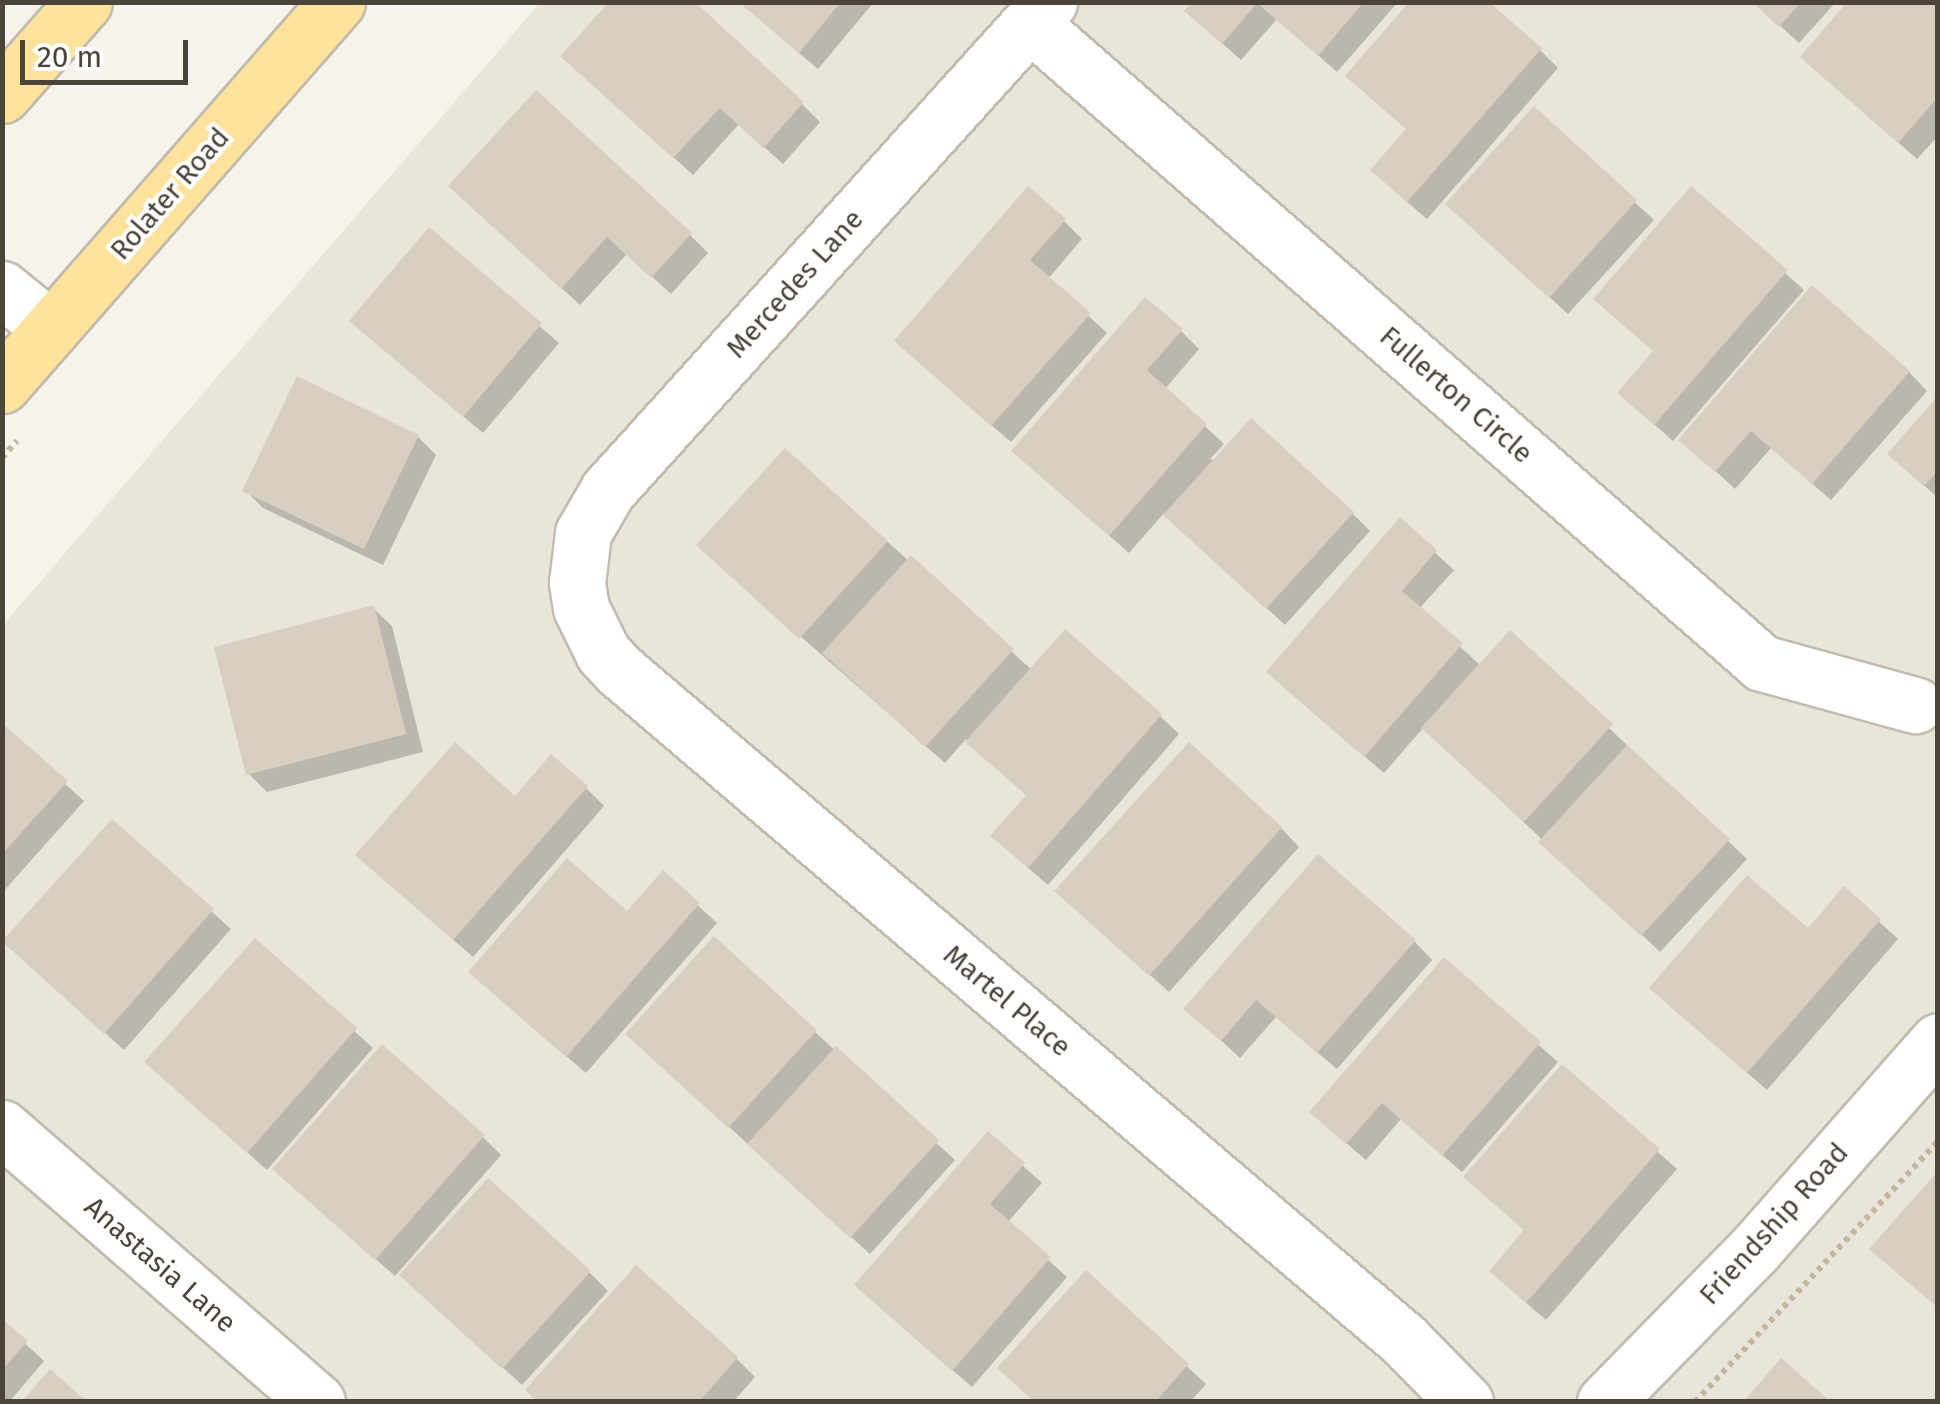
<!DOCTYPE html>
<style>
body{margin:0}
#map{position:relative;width:1940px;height:1404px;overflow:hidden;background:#f6f3ec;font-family:"Fira Sans",sans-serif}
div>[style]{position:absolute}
.residential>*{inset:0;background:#eae5da}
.shadow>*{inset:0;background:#0003}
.building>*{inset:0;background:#d8cfc1}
.path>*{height:6px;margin-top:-3px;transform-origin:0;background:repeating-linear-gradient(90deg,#c4b79f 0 5px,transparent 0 10px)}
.roads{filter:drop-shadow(2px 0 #c2bbae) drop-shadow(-2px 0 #c2bbae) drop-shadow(0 2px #c2bbae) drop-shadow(0 -2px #c2bbae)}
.minor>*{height:55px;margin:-27.5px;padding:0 27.5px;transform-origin:27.5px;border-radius:27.5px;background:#fff}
.major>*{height:55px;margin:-27.5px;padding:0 27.5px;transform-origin:27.5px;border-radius:27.5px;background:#ffe39c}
span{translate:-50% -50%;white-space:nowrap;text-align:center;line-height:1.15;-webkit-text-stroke:8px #fff;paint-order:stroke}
.street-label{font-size:28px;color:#4b4439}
.frame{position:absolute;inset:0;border:5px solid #4b4439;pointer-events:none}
.scale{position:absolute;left:20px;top:40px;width:168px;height:45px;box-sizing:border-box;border:5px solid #4b4439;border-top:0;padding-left:12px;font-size:30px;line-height:35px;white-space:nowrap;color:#4b4439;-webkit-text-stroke:8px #fff;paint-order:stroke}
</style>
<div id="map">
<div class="residential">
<i style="clip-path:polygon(540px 3px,1937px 3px,1937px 1401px,3px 1402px,3px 625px)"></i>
</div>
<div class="shadow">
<i style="clip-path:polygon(739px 2px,874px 2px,818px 69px)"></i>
<i style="clip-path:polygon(1195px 2px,1398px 2px,1337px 72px,1277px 19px,1241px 60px,1206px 29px)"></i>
<i style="clip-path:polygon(1754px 2px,1836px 2px,1799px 43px)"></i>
<i style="clip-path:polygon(1938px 2px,1938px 136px,1917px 159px,1821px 75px)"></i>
<i style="clip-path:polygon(1540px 50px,1558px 68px,1427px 219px,1391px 188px,1408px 130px)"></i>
<i style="clip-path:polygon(582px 74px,802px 104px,820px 122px,783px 164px,739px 124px,693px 175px)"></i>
<i style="clip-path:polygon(1534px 110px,1654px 220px,1568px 314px,1467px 222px)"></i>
<i style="clip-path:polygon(1691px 189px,1804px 290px,1673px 441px,1639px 411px)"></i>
<i style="clip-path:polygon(470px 204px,690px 235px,708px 253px,671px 294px,627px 254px,580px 305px)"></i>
<i style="clip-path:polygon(1064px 221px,1082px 239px,1048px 279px,1107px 333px,1011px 442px,915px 359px)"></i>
<i style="clip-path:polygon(429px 231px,559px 343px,483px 433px,371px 339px)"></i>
<i style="clip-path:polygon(1181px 331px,1199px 349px,1165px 389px,1224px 444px,1210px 459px,1352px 513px,1370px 531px,1285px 625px,1164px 513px,1129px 553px,1033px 469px)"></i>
<i style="clip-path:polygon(1909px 372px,1927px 391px,1831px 500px,1771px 448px,1735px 489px,1682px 440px)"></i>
<i style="clip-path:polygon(1938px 400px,1938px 498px,1909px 472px)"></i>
<i style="clip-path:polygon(418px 437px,436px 455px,383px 565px,263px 508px,245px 490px)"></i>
<i style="clip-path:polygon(785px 451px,1032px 670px,1160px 716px,1179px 734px,1048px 885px,1012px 854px,1028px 796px,966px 739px,945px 763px,718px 564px)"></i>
<i style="clip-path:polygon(1400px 521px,1454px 570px,1419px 609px,1481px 666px,1510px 634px,1747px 859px,1660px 952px,1424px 727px,1384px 773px,1287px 690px)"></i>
<i style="clip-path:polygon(373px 608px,392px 626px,423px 752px,267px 792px,249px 774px)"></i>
<i style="clip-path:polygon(2px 727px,84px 801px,2px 893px)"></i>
<i style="clip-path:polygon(586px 788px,604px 806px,473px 957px,377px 873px,515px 799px)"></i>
<i style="clip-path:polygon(112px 822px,231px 929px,124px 1050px,4px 943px)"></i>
<i style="clip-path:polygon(1281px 828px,1299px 847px,1169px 992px,1076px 909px)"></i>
<i style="clip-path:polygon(663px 874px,717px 923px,586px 1073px,490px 990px,628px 915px)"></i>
<i style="clip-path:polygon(1844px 890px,1898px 939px,1767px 1090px,1670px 1006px,1808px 931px)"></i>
<i style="clip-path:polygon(255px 941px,373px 1048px,267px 1170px,166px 1080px)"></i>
<i style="clip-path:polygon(1414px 941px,1432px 960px,1337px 1069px,1276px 1017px,1240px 1058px,1187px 1009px)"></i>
<i style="clip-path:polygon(1444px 961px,1558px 1062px,1462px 1172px,1401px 1119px,1366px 1160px,1331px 1130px)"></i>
<i style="clip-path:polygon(815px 1032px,955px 1160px,870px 1254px,646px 1052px)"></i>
<i style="clip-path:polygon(1562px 1067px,1677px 1169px,1546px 1320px,1510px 1289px)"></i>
<i style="clip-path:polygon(988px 1134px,1042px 1183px,1007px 1223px,1067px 1277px,972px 1387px,875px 1303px)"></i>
<i style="clip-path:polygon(483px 1137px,501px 1155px,395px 1276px,293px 1187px)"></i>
<i style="clip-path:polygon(590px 1273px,608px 1291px,522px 1385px,420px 1293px)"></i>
<i style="clip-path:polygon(1086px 1274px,1206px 1384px,1190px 1402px,1036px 1402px)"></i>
<i style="clip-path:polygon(2px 1322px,44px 1361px,9px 1402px,2px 1402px)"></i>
<i style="clip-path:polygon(737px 1359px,755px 1377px,733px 1402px,540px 1402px)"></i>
</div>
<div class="building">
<i style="clip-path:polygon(609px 2px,695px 2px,804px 102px,763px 148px,720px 108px,673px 158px,560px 56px)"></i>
<i style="clip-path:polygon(739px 2px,841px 2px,799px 53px)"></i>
<i style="clip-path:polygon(1192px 2px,1364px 2px,1318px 56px,1257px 3px,1222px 44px,1184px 11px)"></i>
<i style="clip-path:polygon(1409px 2px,1489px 2px,1542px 48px,1407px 202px,1370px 170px,1406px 129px,1345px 76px)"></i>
<i style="clip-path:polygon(1752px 2px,1801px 2px,1779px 27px)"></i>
<i style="clip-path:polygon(1847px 2px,1938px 2px,1938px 97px,1898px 143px,1800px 57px)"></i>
<i style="clip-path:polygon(536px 90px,692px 233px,651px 278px,607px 237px,561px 289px,448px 186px)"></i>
<i style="clip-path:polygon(1534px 106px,1637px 200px,1549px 298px,1445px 204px)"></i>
<i style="clip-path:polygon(1028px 186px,1066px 219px,1030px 260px,1091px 313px,991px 426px,894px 341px)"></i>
<i style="clip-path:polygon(1691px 186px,1788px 270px,1654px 425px,1617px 393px,1653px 351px,1593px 299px)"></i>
<i style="clip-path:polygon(429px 227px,542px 323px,463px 417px,349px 321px)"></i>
<i style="clip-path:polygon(1812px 285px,1910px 371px,1812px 484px,1751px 431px,1715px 472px,1678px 440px)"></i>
<i style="clip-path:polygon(1145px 297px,1183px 329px,1147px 370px,1207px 424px,1109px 536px,1011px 451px)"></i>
<i style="clip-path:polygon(297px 376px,419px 435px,364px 549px,242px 491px)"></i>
<i style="clip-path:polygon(1938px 396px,1938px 471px,1924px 486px,1887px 454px)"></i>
<i style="clip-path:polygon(1251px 418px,1354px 512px,1266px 609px,1163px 515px)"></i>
<i style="clip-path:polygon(785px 448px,888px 541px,799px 639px,696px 545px)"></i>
<i style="clip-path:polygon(1400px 517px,1437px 550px,1402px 591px,1463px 643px,1364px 757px,1266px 672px)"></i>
<i style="clip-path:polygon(911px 555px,1014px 649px,925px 747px,822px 653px)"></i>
<i style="clip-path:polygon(374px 605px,406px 734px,246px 775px,214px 647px)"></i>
<i style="clip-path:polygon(1065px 629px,1162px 714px,1028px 868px,990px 836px,1026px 795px,965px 742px)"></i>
<i style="clip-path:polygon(1510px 630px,1613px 724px,1524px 822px,1421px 728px)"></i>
<i style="clip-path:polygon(2px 723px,68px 781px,2px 854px)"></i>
<i style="clip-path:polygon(455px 742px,515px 796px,551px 754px,588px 786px,453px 940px,355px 855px)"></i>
<i style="clip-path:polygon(1189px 742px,1282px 827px,1149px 976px,1054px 891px)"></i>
<i style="clip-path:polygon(1627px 745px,1730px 839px,1641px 936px,1538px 842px)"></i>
<i style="clip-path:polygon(112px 819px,214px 909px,104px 1034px,2px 941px)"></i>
<i style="clip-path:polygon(1318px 854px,1416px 940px,1317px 1053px,1256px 1000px,1221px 1041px,1183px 1009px)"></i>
<i style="clip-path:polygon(567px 858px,627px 911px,663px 870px,700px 903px,566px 1057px,468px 972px)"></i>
<i style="clip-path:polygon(1747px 875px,1808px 928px,1844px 886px,1881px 919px,1747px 1073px,1649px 988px)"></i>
<i style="clip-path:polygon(714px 936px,817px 1030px,728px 1128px,625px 1034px)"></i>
<i style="clip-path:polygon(255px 938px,357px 1028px,247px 1153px,144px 1062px)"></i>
<i style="clip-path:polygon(1444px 957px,1541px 1042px,1442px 1156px,1382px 1103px,1346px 1144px,1309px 1112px)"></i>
<i style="clip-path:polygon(382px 1044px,485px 1135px,375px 1260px,272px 1169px)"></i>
<i style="clip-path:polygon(836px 1046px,939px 1140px,850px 1238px,747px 1144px)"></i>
<i style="clip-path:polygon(1562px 1064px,1660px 1149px,1526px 1303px,1489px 1271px,1524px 1230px,1463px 1177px)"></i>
<i style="clip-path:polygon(988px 1131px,1025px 1163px,990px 1204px,1051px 1257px,952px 1371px,854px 1285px)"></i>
<i style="clip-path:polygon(1938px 1171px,1938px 1308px,1869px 1249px)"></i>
<i style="clip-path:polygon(488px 1178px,591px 1271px,502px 1369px,399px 1275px)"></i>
<i style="clip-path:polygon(636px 1265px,738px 1357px,699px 1402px,537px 1402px,525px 1390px)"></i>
<i style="clip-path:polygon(1086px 1270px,1189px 1364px,1155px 1402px,1034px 1402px,997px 1368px)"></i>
<i style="clip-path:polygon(2px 1319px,28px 1341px,2px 1370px)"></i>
<i style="clip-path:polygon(1781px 1358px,1831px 1402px,1743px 1402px)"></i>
<i style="clip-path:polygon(50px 1369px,87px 1402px,21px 1402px)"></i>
</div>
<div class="path">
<i style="left:2px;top:458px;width:23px;rotate:-49deg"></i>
<i style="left:1695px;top:1402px;width:357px;rotate:-47deg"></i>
</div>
<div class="roads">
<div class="minor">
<i style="left:1049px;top:2px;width:658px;rotate:132.1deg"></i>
<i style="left:608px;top:490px;width:50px;rotate:120.2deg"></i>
<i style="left:583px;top:533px;width:50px;rotate:96.8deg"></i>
<i style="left:577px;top:583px;width:25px;rotate:81deg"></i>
<i style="left:581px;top:608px;width:50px;rotate:63.9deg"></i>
<i style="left:603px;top:653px;width:25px;rotate:47deg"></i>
<i style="left:620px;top:671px;width:1031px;rotate:40.47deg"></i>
<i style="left:1404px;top:1340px;width:87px;rotate:45.5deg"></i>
<i style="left:1031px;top:24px;width:971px;rotate:41.16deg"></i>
<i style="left:1762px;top:663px;width:159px;rotate:15.4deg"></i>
<i style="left:2px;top:289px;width:63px;rotate:39.2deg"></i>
<i style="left:2px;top:1128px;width:417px;rotate:41deg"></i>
<i style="left:1605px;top:1402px;width:213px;rotate:-45.6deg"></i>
<i style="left:1754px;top:1250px;width:278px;rotate:-48.6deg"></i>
</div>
<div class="major">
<i style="left:2px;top:95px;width:124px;rotate:-48.6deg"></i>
<i style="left:2px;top:385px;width:509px;rotate:-48.82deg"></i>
</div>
</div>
<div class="street-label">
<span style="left:170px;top:194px;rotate:-49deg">Rolater Road</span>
<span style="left:795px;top:284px;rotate:-48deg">Mercedes Lane</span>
<span style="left:1456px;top:395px;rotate:41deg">Fullerton Circle</span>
<span style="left:1007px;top:1001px;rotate:40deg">Martel Place</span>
<span style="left:1774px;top:1224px;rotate:-48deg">Friendship Road</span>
<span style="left:160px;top:1265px;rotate:41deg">Anastasia Lane</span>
</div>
<div class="frame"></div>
<div class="scale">20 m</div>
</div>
